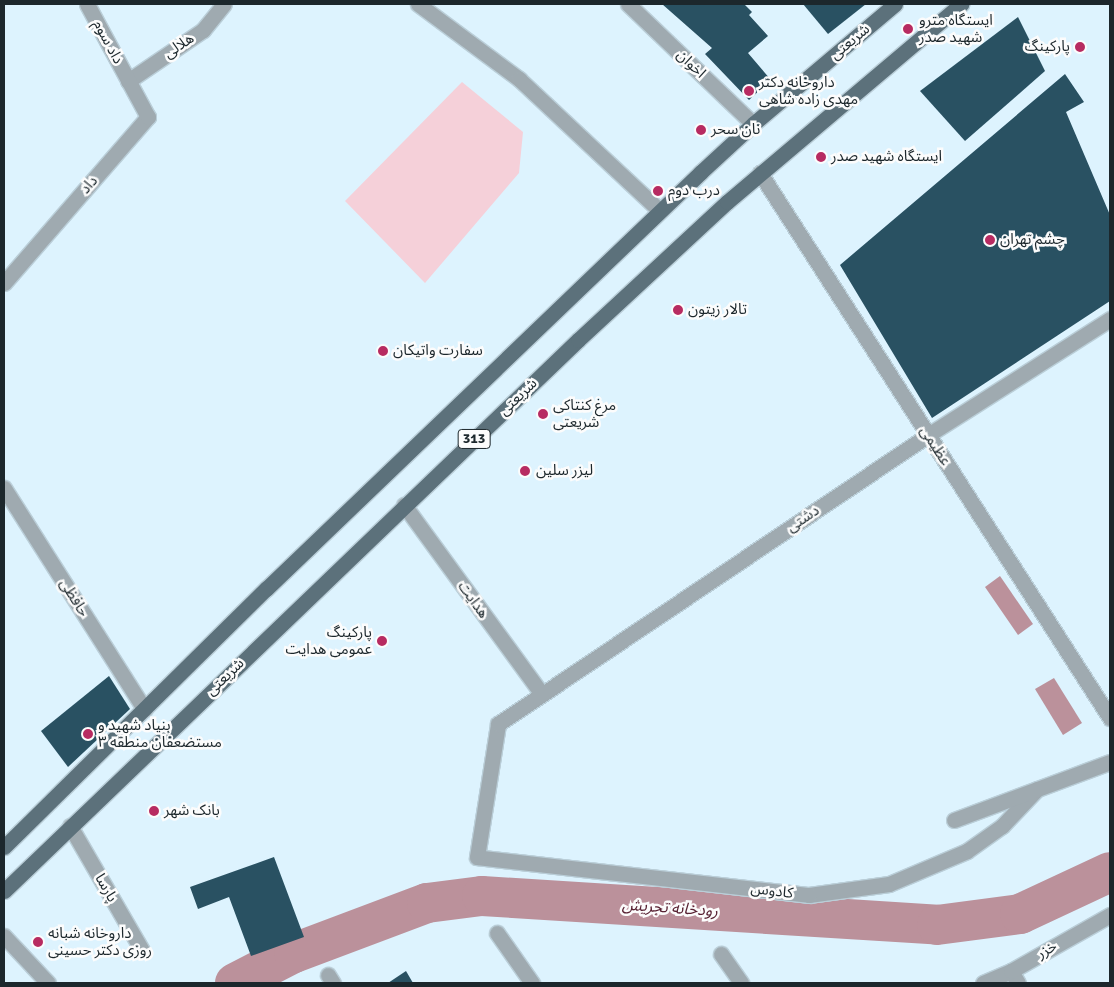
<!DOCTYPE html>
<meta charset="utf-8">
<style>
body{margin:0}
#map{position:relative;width:1114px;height:987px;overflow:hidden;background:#ddf3fe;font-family:Signika,"Noto Sans Arabic",sans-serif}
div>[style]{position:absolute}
.green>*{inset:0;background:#f5d0d9}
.water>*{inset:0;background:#bb919b}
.river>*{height:40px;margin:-20px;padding:0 20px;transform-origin:20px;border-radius:20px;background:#bb919b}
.building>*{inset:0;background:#295162}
.roads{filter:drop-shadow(1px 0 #baced8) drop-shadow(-1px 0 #baced8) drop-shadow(0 1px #baced8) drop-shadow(0 -1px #baced8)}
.minor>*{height:15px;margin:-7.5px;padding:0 7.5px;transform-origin:7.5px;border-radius:7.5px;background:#9faab0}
.tertiary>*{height:15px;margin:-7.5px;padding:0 7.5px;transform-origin:7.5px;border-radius:7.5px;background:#9faab0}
.primary>*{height:15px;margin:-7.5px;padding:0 7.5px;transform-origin:7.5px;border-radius:7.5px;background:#5c717b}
.dots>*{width:14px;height:14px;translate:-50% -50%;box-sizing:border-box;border:2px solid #fcfcfc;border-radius:50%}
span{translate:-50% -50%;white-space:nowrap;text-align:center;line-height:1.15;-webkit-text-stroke:5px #fcfcfc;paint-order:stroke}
.shield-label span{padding:1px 4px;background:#fcfcfc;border:1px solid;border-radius:4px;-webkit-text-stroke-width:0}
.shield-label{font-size:14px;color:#1c272c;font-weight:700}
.poi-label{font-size:15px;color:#1c272c}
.left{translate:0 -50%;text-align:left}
.right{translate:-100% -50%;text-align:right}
.street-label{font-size:15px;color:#1c272c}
.water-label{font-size:16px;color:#582233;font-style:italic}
.frame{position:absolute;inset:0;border:5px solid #1c272c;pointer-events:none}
</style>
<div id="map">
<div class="green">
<i style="clip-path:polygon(462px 82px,523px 132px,519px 173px,425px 283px,345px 201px)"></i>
</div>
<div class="water">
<i style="clip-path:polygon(1000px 576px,1033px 624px,1018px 635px,985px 587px)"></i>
<i style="clip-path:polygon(1054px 678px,1082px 723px,1063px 735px,1035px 689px)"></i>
</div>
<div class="river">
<i style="left:235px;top:983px;width:66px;rotate:-27deg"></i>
<i style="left:294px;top:953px;width:142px;rotate:-20.6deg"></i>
<i style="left:427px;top:903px;width:55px;rotate:-7.3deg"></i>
<i style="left:482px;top:896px;width:456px;rotate:3.6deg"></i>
<i style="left:937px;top:925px;width:84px;rotate:-7.5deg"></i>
<i style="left:1020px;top:914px;width:99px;rotate:-25deg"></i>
</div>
<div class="building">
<i style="clip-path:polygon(662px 4px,744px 4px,752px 12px,749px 15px,768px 36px,748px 53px,771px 80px,749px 100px,705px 54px,712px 48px)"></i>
<i style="clip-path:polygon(803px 4px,866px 4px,828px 34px)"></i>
<i style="clip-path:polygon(1018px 17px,1045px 71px,965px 141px,920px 91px)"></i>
<i style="clip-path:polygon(1065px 74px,1084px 102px,1066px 112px,1110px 215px,1110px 301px,932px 418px,840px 265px)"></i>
<i style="clip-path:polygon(109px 676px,130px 709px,68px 767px,41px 731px)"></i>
<i style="clip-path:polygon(274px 857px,304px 937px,251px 956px,229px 897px,198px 909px,190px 887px)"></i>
<i style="clip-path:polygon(406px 971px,413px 983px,388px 983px)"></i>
</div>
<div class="roads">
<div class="minor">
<i style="left:418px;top:4px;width:126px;rotate:36.6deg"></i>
<i style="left:519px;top:79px;width:193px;rotate:43.1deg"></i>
<i style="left:628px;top:4px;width:173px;rotate:43.8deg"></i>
<i style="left:128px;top:81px;width:91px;rotate:-34.2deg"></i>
<i style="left:203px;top:30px;width:33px;rotate:-51deg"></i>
<i style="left:760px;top:173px;width:648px;rotate:57.29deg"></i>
<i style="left:4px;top:283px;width:220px;rotate:-49.1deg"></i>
<i style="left:148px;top:117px;width:128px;rotate:-118.4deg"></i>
<i style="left:4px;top:488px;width:262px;rotate:57.6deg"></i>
<i style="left:404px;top:505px;width:234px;rotate:53.9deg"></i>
<i style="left:1037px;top:789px;width:51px;rotate:133.4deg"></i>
<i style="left:1002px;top:826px;width:43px;rotate:144.5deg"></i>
<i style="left:967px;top:851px;width:85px;rotate:157.1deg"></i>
<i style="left:889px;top:884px;width:81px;rotate:172.2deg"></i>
<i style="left:809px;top:895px;width:334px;rotate:-173.5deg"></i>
<i style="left:477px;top:857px;width:135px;rotate:-81deg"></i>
<i style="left:498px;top:724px;width:518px;rotate:-33.9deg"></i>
<i style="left:928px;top:435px;width:216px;rotate:-32.5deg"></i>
<i style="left:954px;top:820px;width:166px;rotate:-20.4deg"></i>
<i style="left:70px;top:826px;width:143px;rotate:59.9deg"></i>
<i style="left:497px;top:933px;width:61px;rotate:55deg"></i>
<i style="left:4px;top:936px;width:64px;rotate:46.9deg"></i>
<i style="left:721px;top:954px;width:35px;rotate:55deg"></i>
<i style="left:1011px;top:971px;width:14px;rotate:60deg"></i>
<i style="left:328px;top:975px;width:9px;rotate:58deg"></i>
</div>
<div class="tertiary">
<i style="left:983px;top:983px;width:30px;rotate:-23deg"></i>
<i style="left:1011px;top:971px;width:114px;rotate:-29.5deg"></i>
</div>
<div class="primary">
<i style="left:4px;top:847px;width:368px;rotate:-44.6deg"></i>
<i style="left:266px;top:589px;width:603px;rotate:-43.79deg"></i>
<i style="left:701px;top:172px;width:71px;rotate:-42.7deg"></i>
<i style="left:753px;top:124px;width:186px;rotate:-40.2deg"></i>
<i style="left:4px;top:891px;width:796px;rotate:-43.83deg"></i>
<i style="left:578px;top:340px;width:203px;rotate:-42.8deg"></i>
<i style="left:727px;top:202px;width:307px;rotate:-40.2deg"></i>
</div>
</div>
<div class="dots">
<i style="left:908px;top:29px;background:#b72b61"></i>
<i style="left:1080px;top:47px;background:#b72b61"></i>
<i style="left:749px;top:91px;background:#b72b61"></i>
<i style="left:701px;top:130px;background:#b72b61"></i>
<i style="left:821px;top:157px;background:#b72b61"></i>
<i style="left:658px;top:191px;background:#b72b61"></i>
<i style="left:990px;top:240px;background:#b72b61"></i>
<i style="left:678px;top:310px;background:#b72b61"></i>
<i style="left:383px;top:351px;background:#b72b61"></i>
<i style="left:543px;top:414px;background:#b72b61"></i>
<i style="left:525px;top:471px;background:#b72b61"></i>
<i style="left:382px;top:641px;background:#b72b61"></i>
<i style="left:88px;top:734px;background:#b72b61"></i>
<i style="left:154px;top:811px;background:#b72b61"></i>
<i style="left:38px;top:942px;background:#b72b61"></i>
</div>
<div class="shield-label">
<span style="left:474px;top:439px">313</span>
</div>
<div class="poi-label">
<span class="left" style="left:919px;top:29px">ایستگاه مترو<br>شهید صدر</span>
<span class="right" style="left:1070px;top:47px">پارکینگ</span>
<span class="left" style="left:759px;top:91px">داروخانه دکتر<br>مهدی زاده شاهی</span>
<span class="left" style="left:711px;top:130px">نان سحر</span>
<span class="left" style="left:831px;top:157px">ایستگاه شهید صدر</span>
<span class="left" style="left:668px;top:191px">درب دوم</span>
<span class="left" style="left:1000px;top:240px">چشم تهران</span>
<span class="left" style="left:688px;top:310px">تالار زیتون</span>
<span class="left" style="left:393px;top:351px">سفارت واتیکان</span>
<span class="left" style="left:553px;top:414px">مرغ کنتاکی<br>شریعتی</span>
<span class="left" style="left:536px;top:471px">لیزر سلین</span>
<span class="right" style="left:372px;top:641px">پارکینگ<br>عمومی هدایت</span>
<span class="left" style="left:98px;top:734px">بنیاد شهید و<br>مستضعفان منطقه ۳</span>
<span class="left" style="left:164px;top:811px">بانک شهر</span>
<span class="left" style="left:48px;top:942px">داروخانه شبانه<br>روزی دکتر حسینی</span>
</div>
<div class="street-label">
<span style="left:108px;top:42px;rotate:62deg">داد سوم</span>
<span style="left:850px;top:42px;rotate:-40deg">شریعتی</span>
<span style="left:179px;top:46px;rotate:-34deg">هلالی</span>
<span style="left:691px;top:64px;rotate:44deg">اخوان</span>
<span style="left:89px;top:185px;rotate:-49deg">داد</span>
<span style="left:518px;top:397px;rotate:-44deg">شریعتی</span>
<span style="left:935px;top:446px;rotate:57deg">عظیمی</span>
<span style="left:803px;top:519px;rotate:-34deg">دشتی</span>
<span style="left:74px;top:598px;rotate:58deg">حافظی</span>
<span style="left:473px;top:600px;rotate:54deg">هدایت</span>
<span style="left:225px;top:677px;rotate:-44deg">شریعتی</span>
<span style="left:106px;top:888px;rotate:60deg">پارسا</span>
<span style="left:772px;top:891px;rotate:7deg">کادوس</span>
<span style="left:1047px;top:950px;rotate:-29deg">خزر</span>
</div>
<div class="water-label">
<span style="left:670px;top:908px;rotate:4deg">رودخانه تجریش</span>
</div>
<div class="frame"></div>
</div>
